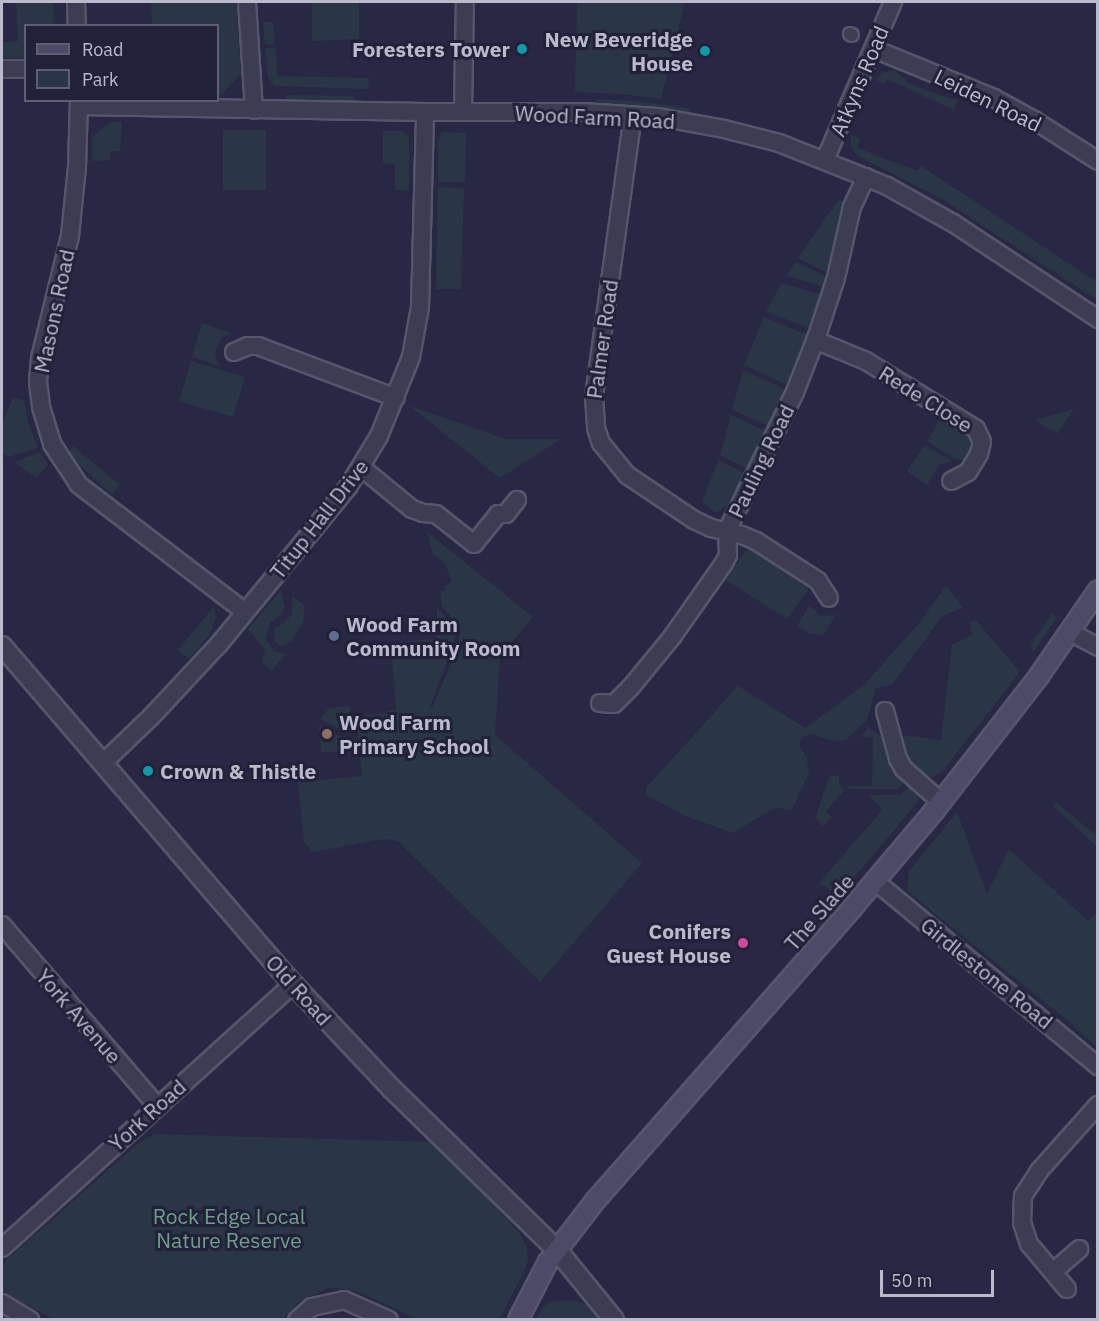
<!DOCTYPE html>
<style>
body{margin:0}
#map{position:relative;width:1099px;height:1321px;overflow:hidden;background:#282844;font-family:"IBM Plex Sans",sans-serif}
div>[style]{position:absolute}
.green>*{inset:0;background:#2a3645}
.roads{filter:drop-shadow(2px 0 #55556b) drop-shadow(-2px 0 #55556b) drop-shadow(0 2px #55556b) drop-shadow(0 -2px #55556b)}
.pedestrian>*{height:12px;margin:-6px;padding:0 6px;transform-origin:6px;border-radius:6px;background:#3c3c53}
.minor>*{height:16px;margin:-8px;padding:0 8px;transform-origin:8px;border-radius:8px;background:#3c3c53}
.tertiary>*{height:18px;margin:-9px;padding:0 9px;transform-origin:9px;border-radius:9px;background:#3c3c53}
.secondary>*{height:18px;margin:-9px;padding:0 9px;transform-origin:9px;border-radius:9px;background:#4c4a66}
.dots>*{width:16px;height:16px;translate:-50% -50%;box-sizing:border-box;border:3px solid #212139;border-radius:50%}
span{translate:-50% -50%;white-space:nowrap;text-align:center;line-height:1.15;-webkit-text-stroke:6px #212139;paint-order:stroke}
.poi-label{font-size:21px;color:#bbbacd;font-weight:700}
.right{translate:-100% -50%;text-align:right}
.left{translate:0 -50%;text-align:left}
.street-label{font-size:21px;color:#bbbacd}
.park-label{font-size:21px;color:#719d8e}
.frame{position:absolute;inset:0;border:3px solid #bbbacd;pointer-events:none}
.legend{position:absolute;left:24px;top:24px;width:195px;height:78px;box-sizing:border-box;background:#212139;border:2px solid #5f5e74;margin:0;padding:8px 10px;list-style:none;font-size:18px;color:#bbbacd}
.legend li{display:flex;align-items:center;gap:12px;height:30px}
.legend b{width:30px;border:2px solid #5f5e74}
.scale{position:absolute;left:880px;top:1270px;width:114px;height:27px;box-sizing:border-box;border:3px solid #bbbacd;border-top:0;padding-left:8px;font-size:18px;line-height:21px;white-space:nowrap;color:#bbbacd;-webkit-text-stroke:4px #212139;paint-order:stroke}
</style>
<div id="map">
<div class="green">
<i style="clip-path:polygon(16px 2px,53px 2px,54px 25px,26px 26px,25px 58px,2px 58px,2px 42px,18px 41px)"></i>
<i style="clip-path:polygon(151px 2px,236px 2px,241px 74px,221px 95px,218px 95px,218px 26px,152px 25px)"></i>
<i style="clip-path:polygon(312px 2px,359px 2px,359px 39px,312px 41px)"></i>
<i style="clip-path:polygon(577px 2px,685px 2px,661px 99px,621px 94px,575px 92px)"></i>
<i style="clip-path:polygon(263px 22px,273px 22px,275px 44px,265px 45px)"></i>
<i style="clip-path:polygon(265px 48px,276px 48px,277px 76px,369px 78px,368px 89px,274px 86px,268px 77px)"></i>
<i style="clip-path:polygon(895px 70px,908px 83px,948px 98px,958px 99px,954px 110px,887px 79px,884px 84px,876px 80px,882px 73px)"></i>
<i style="clip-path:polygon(286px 95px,354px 96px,354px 103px,286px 102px)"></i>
<i style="clip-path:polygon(596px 99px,635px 101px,690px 108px,689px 114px,596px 104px)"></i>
<i style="clip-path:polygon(110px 122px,122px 122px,120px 151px,110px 151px,110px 160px,92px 161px,92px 137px)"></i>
<i style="clip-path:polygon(223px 130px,266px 130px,266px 190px,223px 190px)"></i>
<i style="clip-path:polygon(383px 131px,402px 131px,409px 136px,409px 191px,395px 190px,395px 164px,383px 164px)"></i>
<i style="clip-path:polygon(442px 132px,466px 133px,465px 182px,438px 182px,438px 139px)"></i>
<i style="clip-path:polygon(851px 135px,860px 139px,857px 147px,877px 156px,918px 171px,921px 166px,1097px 282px,1097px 300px,942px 199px,858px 156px,851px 147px)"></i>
<i style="clip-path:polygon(438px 187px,464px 188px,461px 289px,436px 289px)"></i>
<i style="clip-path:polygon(839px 199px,845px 203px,830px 274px,798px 258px)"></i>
<i style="clip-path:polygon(796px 262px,828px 277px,825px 287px,786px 276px)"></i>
<i style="clip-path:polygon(782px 283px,822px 295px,810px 329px,766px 311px)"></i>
<i style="clip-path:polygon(764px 317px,808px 335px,789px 386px,744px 365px)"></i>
<i style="clip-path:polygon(202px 323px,231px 333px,223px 337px,216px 348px,215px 355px,219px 366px,192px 357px)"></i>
<i style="clip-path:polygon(191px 361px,245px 377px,233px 417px,179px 401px)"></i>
<i style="clip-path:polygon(743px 370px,787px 390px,771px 427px,732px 410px)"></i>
<i style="clip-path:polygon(13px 398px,24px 400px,28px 422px,38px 448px,8px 457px,2px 452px,2px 423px)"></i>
<i style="clip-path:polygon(410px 406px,506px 439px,561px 439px,500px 478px)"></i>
<i style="clip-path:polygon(1074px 409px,1057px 434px,1035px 420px)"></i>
<i style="clip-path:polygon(944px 413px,976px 438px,968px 461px,953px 458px,927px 441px)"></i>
<i style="clip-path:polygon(731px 415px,768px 432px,748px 469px,720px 455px)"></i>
<i style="clip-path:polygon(925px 445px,951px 461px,939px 465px,927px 485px,907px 471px)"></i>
<i style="clip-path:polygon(73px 446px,120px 485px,112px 495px,74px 460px,69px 452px)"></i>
<i style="clip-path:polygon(40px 452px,48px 465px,36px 478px,15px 462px)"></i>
<i style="clip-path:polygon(718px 460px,745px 473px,726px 506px,716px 513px,702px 502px)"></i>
<i style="clip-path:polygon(427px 532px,533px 617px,500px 656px,495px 735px,642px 863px,540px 982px,398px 841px,384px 839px,312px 852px,304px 842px,298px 782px,362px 776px,356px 716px,388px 713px,388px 711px,396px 710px,392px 656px,397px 642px,437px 639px,437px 608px,451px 622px,455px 636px,454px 644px,429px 709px,432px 708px,456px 652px,459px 643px,459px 626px,442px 606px,440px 591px,445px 591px,445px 587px,452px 581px,444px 562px,433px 555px)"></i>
<i style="clip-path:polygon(754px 546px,807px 582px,808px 590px,787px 619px,726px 580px,743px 554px)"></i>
<i style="clip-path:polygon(946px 586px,963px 608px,942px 616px,892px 685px,876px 688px,867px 720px,846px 740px,836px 742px,811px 734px,802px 737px,799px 745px,807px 758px,809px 773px,791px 811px,776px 807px,733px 833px,683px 815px,646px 795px,646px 788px,738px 686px,805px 728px,864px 685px,919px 623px)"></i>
<i style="clip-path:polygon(281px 590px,285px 608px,281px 615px,270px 623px,266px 639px,274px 651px,286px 654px,271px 671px,262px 662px,265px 649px,248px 629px)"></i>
<i style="clip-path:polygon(292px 596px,305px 606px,303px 622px,291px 642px,281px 646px,275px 641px,274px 629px,284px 623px,292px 614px)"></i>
<i style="clip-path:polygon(214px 606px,216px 617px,210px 634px,189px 659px,178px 650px)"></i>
<i style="clip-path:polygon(809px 606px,821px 616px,836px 615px,823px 635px,810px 634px,797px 626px)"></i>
<i style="clip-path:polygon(1052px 614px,1057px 617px,1033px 653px,1031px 644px)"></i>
<i style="clip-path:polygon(976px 620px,1020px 672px,942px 772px,931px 777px,923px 774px,907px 756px,903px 735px,941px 740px,952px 645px,972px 635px,970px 622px)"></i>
<i style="clip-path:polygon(350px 706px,350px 734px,320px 719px,329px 708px)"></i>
<i style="clip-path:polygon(319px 725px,346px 740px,343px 752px,321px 752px)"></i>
<i style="clip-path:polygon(868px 727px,882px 737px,889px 763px,904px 783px,898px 789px,850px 789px,846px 786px,872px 786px,873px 738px,862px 737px)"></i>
<i style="clip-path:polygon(830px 775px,839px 776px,839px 784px,845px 790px,826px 811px,832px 817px,823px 826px,815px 818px)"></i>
<i style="clip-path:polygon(909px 787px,917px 795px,918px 802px,839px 895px,819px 883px,883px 809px,868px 795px,900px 795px)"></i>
<i style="clip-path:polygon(1056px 802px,1097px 836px,1097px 847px,1053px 806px)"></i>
<i style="clip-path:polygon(957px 812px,987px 894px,1009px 849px,1088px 921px,1097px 912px,1097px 1047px,1072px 1024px,907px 891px,909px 871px)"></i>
<i style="clip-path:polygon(155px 1134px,433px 1142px,520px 1233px,527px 1247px,528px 1259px,524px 1272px,499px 1320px,418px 1319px,363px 1294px,347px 1289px,329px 1288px,298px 1302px,284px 1319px,53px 1319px,2px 1291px,2px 1264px,139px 1143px)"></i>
<i style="clip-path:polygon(571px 1300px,586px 1304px,598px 1319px,536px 1319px,543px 1307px,550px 1302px)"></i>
</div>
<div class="roads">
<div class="pedestrian">
<i style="left:850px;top:34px;width:2px;rotate:27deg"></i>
</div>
<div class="minor">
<i style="left:76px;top:2px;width:24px;rotate:88deg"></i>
<i style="left:247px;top:2px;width:108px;rotate:86.3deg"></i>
<i style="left:874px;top:49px;width:130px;rotate:22.2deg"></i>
<i style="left:994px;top:98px;width:46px;rotate:28.8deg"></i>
<i style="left:1034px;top:120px;width:76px;rotate:32.6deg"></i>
<i style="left:2px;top:69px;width:24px"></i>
<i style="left:79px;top:100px;width:67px;rotate:91.7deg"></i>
<i style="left:77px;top:167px;width:69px;rotate:95.8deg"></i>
<i style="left:70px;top:236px;width:126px;rotate:103.8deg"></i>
<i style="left:40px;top:358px;width:24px;rotate:95deg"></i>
<i style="left:38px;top:382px;width:25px;rotate:83deg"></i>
<i style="left:41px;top:407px;width:39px;rotate:73deg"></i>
<i style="left:52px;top:444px;width:49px;rotate:56.6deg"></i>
<i style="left:79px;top:485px;width:208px;rotate:37.4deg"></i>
<i style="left:80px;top:106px;width:345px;rotate:1deg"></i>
<i style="left:425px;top:112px;width:158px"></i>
<i style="left:583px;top:112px;width:75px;rotate:3.8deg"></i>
<i style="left:658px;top:117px;width:67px;rotate:10.3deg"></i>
<i style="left:724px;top:129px;width:57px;rotate:14.3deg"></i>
<i style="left:779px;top:143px;width:116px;rotate:21.7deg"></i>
<i style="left:887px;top:186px;width:76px;rotate:29.3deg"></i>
<i style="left:953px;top:223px;width:174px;rotate:33.5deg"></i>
<i style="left:463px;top:112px;width:110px;rotate:-89deg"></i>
<i style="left:633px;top:115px;width:285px;rotate:97.9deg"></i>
<i style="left:594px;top:397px;width:31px;rotate:86deg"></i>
<i style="left:596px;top:428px;width:16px;rotate:72deg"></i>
<i style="left:601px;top:443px;width:41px;rotate:50.9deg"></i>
<i style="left:627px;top:475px;width:81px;rotate:33.9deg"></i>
<i style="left:694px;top:520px;width:19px;rotate:25deg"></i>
<i style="left:711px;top:528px;width:32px;rotate:13deg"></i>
<i style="left:742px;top:535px;width:15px;rotate:23deg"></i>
<i style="left:756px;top:541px;width:74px;rotate:32.8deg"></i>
<i style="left:818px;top:581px;width:20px;rotate:57deg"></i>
<i style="left:825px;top:160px;width:172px;rotate:-66.7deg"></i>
<i style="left:815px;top:340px;width:55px;rotate:22.4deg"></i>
<i style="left:866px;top:361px;width:129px;rotate:31.7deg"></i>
<i style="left:976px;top:429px;width:14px;rotate:65deg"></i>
<i style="left:982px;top:442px;width:12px;rotate:104deg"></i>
<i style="left:979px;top:454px;width:21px;rotate:121deg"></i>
<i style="left:968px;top:472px;width:19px;rotate:152deg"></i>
<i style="left:234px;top:352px;width:15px;rotate:-23deg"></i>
<i style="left:248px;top:346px;width:10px"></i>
<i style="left:258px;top:346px;width:147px;rotate:20.6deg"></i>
<i style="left:362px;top:468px;width:65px;rotate:39.4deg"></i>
<i style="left:412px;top:509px;width:12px;rotate:20deg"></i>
<i style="left:423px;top:513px;width:13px;rotate:4deg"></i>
<i style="left:436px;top:514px;width:48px;rotate:38.3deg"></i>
<i style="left:474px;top:544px;width:38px;rotate:-51deg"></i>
<i style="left:498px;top:514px;width:8px"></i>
<i style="left:506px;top:514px;width:18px;rotate:-52deg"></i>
<i style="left:1070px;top:632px;width:32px;rotate:28deg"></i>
<i style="left:600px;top:703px;width:14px;rotate:4deg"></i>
<i style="left:614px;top:704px;width:24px;rotate:-45deg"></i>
<i style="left:631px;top:687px;width:65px;rotate:-50.6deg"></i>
<i style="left:672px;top:637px;width:90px;rotate:-54.9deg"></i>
<i style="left:724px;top:563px;width:9px;rotate:-63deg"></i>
<i style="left:728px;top:555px;width:24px;rotate:-92deg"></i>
<i style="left:727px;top:531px;width:155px;rotate:-63.9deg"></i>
<i style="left:795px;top:392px;width:60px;rotate:-68.6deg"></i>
<i style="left:817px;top:336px;width:61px;rotate:-71.9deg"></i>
<i style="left:836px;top:278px;width:73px;rotate:-77.3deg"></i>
<i style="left:852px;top:207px;width:33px;rotate:-65deg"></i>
<i style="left:885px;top:711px;width:50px;rotate:74.8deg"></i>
<i style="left:898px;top:759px;width:12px;rotate:59deg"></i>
<i style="left:904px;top:769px;width:50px;rotate:41.7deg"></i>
<i style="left:104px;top:762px;width:65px;rotate:-43.8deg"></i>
<i style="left:151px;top:717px;width:101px;rotate:-47deg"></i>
<i style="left:220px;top:643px;width:202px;rotate:-50.6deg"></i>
<i style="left:348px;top:487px;width:60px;rotate:-58.7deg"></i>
<i style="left:379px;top:436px;width:85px;rotate:-67.9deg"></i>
<i style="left:411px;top:357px;width:51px;rotate:-79.8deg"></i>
<i style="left:420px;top:307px;width:195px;rotate:-88.5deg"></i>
<i style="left:875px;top:881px;width:290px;rotate:39.7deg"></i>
<i style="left:2px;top:925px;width:238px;rotate:49.4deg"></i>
<i style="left:2px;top:1248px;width:393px;rotate:-42.2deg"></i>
<i style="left:1053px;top:1272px;width:35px;rotate:-41deg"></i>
<i style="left:1067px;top:1289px;width:59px;rotate:-130.2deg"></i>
<i style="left:1029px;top:1244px;width:22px;rotate:-108deg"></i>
<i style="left:1022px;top:1223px;width:27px;rotate:-88deg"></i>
<i style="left:1023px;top:1196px;width:30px;rotate:-57deg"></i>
<i style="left:1039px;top:1171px;width:89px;rotate:-48.2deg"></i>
<i style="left:2px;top:1303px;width:33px;rotate:31deg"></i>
<i style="left:297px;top:1320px;width:20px;rotate:-41deg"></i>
<i style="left:312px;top:1307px;width:33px;rotate:-12deg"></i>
<i style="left:344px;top:1300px;width:49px;rotate:24deg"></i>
</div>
<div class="tertiary">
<i style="left:2px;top:646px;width:446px;rotate:49.3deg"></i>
<i style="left:293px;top:984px;width:143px;rotate:46.7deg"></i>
<i style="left:391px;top:1088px;width:232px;rotate:44.3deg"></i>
<i style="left:557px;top:1250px;width:90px;rotate:50.8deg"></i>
</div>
<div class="secondary">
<i style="left:518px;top:1320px;width:65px;rotate:-62.7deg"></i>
<i style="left:548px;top:1262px;width:77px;rotate:-52.4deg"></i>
<i style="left:595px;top:1201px;width:391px;rotate:-48.7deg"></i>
<i style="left:853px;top:907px;width:126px;rotate:-49.8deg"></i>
<i style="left:934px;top:811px;width:171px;rotate:-52.1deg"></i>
<i style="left:1039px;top:676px;width:104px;rotate:-55.5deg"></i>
</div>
</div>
<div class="dots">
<i style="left:522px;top:49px;background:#0f9aa8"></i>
<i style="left:705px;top:51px;background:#0f9aa8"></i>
<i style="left:334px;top:636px;background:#5c6f8a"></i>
<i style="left:327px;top:734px;background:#8d6e63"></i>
<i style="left:148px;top:771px;background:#0f9aa8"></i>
<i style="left:743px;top:943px;background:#d1479c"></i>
</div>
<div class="poi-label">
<span class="right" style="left:693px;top:51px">New Beveridge<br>House</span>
<span class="right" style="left:510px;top:49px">Foresters Tower</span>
<span class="left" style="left:346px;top:636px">Wood Farm<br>Community Room</span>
<span class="left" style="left:339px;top:734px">Wood Farm<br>Primary School</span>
<span class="left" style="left:160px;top:771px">Crown &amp; Thistle</span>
<span class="right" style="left:731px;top:943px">Conifers<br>Guest House</span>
</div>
<div class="street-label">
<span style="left:859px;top:81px;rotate:-67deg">Atkyns Road</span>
<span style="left:988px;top:100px;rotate:26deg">Leiden Road</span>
<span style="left:595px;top:117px;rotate:3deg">Wood Farm Road</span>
<span style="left:54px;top:311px;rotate:-78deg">Masons Road</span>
<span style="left:602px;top:339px;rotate:-82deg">Palmer Road</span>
<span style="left:926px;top:399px;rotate:32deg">Rede Close</span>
<span style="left:761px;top:461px;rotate:-64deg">Pauling Road</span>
<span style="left:319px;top:519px;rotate:-52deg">Titup Hall Drive</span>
<span style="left:819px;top:912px;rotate:-49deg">The Slade</span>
<span style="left:987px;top:973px;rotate:39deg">Girdlestone Road</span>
<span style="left:299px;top:990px;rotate:48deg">Old Road</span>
<span style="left:79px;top:1016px;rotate:49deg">York Avenue</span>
<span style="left:147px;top:1115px;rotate:-42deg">York Road</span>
</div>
<div class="park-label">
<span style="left:229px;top:1228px">Rock Edge Local<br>Nature Reserve</span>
</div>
<div class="frame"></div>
<ul class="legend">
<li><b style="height:8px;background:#4c4a66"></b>Road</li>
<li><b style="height:16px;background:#2a3645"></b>Park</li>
</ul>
<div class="scale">50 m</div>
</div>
